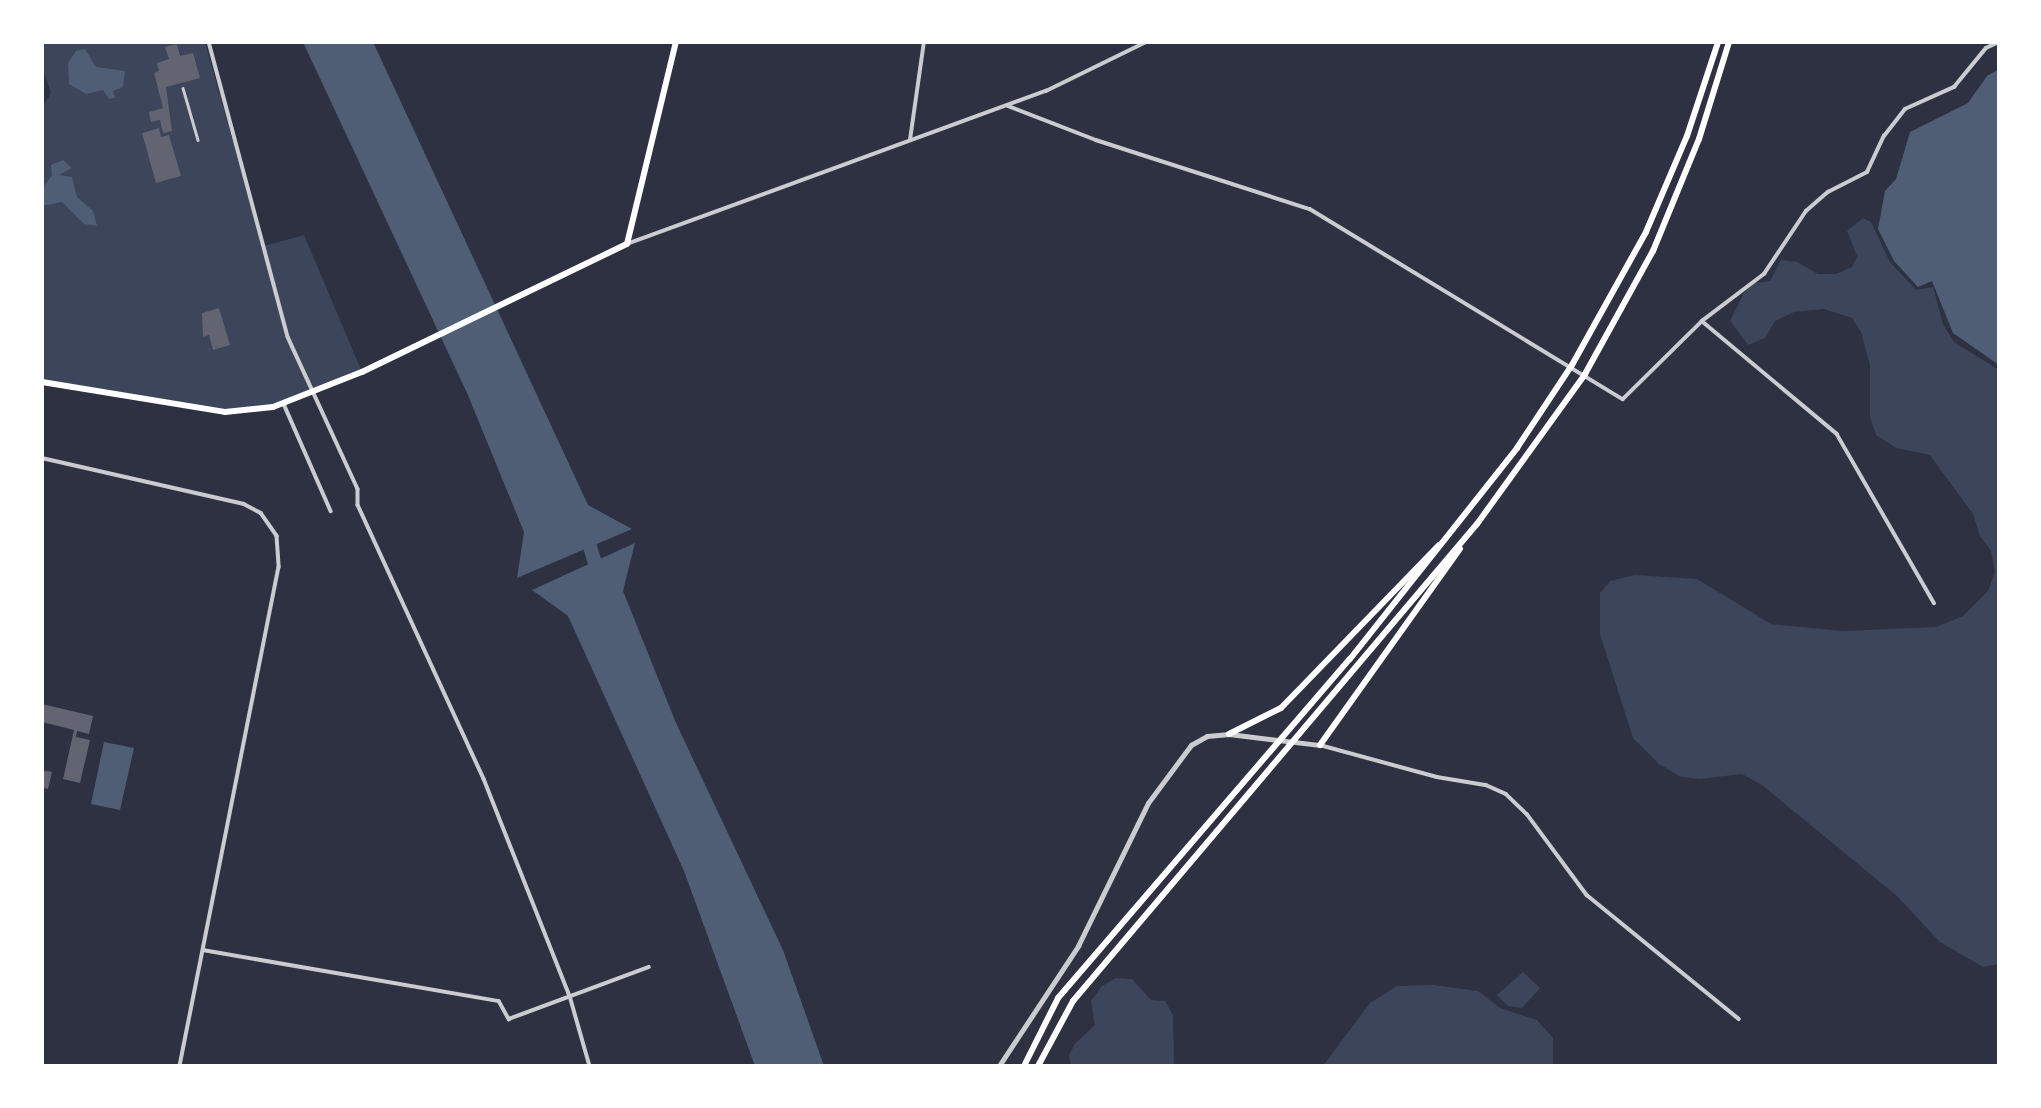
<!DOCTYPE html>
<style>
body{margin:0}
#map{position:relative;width:2041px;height:1108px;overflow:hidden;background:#2d3142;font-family:"DejaVu Sans",sans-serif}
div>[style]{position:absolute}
.green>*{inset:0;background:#3c4559}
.water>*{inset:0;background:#4f5d75}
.river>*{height:14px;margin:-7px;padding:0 7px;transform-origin:7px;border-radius:7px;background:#4f5d75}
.building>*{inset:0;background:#626471}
.pedestrian>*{height:2.5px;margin:-1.25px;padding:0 1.25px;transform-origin:1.25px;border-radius:1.25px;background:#caccd0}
.minor>*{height:3.5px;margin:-1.75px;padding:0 1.75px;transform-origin:1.75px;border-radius:1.75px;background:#caccd0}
.tertiary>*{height:4.5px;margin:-2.25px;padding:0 2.25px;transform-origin:2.25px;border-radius:2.25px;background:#caccd0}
.primary>*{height:6px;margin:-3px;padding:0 3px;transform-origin:3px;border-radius:3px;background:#fff}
.trunk>*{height:6px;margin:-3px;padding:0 3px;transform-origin:3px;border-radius:3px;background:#fff}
span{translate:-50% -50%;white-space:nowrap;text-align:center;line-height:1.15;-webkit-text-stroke:7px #fff;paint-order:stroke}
.frame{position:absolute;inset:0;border:44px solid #fff;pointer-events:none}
</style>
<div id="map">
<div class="green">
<i style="clip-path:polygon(42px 42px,205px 42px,274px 289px,264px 246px,304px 235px,362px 372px,273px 407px,208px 410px,42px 382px,42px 108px,51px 93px,42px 66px)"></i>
<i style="clip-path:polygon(1863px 218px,1871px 222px,1890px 262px,1916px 290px,1933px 287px,1943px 324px,1954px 342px,1999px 370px,1999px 964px,1983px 967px,1940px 942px,1897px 896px,1762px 785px,1742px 774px,1699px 779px,1681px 777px,1659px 764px,1633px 738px,1600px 634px,1600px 593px,1610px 581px,1635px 575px,1697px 579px,1771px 624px,1842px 631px,1936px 627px,1963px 616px,1988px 591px,1995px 572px,1991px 551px,1980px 536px,1973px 514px,1930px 455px,1896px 448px,1876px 435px,1870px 417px,1870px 365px,1861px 332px,1852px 318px,1824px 309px,1794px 312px,1775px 321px,1765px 338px,1748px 345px,1730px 321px,1744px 293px,1754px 283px,1770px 281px,1781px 260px,1797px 262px,1818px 274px,1836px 274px,1852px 267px,1857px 256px,1847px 231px)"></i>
<i style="clip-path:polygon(1523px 972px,1540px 988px,1522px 1008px,1508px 1006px,1497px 995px)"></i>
<i style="clip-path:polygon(1116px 978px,1132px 979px,1151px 1000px,1165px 1001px,1173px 1015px,1174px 1066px,1071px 1066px,1069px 1055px,1075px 1044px,1095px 1025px,1091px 1001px,1102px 986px)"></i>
<i style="clip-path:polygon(1433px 985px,1478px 991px,1500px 1008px,1537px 1020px,1553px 1038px,1553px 1066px,1323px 1066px,1370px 1003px,1397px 986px)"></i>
</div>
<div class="water">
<i style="clip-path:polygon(303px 42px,373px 42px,588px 505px,632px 529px,517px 578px,524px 532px,467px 393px)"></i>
<i style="clip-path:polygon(85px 49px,96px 67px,125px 71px,123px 87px,113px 91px,115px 98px,109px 99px,103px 90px,86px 94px,69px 84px,68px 63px,76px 51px)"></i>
<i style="clip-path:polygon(1999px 69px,1999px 365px,1953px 333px,1932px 281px,1918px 287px,1894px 261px,1878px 229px,1885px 191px,1896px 179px,1910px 132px,1968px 103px,1987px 76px)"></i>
<i style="clip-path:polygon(63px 160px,72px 168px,59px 175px,72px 177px,77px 197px,93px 211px,97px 226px,84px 224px,62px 202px,42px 206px,42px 189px,52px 175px,51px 165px)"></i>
<i style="clip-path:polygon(635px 543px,623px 591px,676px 723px,783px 950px,824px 1066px,755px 1066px,684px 871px,568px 616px,532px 590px)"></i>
<i style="clip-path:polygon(104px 742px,134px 748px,120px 810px,91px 804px)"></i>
</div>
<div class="river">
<i style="left:585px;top:530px;width:52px;rotate:73.3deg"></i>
</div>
<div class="building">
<i style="clip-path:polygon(177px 44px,180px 56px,193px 53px,200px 78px,166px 87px,172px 131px,163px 133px,160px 120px,151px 122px,149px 112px,163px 108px,154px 73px,159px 71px,157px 63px,169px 59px,165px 47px)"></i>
<i style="clip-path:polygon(159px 128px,161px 137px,169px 135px,181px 176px,156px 183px,142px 133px)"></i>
<i style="clip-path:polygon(219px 308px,230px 345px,213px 350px,209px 335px,203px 337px,202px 313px)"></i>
<i style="clip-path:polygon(42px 704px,93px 716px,89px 734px,77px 731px,76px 737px,90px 740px,80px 783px,63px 779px,74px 730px,42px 722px)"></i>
<i style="clip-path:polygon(42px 770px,52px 772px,48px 789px,42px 787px)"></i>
</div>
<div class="pedestrian">
<i style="left:183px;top:88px;width:54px;rotate:73.9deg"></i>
</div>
<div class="minor">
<i style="left:209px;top:42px;width:305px;rotate:75deg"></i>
<i style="left:288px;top:337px;width:167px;rotate:65.3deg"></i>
<i style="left:358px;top:489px;width:16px;rotate:90deg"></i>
<i style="left:358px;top:505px;width:302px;rotate:65.3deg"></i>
<i style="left:484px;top:779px;width:233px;rotate:68.4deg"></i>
<i style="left:570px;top:996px;width:73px;rotate:74.1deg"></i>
<i style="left:1008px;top:106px;width:94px;rotate:21.1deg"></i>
<i style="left:1096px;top:140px;width:225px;rotate:17.9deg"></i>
<i style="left:1310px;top:209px;width:366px;rotate:31.3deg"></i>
<i style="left:1623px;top:399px;width:111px;rotate:-44.6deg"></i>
<i style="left:1702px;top:321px;width:78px;rotate:-37.2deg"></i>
<i style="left:1764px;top:274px;width:76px;rotate:-56.3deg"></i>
<i style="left:1806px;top:211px;width:29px;rotate:-41deg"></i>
<i style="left:1828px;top:192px;width:44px;rotate:-27.1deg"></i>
<i style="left:1867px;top:172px;width:40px;rotate:-65deg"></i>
<i style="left:1884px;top:136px;width:34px;rotate:-52deg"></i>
<i style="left:1905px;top:109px;width:54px;rotate:-24.2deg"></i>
<i style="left:1954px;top:87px;width:50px;rotate:-50.6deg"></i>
<i style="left:1986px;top:48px;width:14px;rotate:-25deg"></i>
<i style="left:910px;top:140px;width:99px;rotate:-81.9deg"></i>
<i style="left:627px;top:244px;width:446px;rotate:-20.1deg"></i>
<i style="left:1046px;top:91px;width:111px;rotate:-26.1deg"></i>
<i style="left:1702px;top:321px;width:176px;rotate:39.9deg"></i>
<i style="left:1837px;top:434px;width:195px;rotate:60.1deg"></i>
<i style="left:284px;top:404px;width:117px;rotate:66.3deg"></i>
<i style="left:42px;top:458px;width:207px;rotate:12.8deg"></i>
<i style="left:244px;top:504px;width:19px;rotate:28deg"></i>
<i style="left:261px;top:513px;width:28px;rotate:55deg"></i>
<i style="left:277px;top:536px;width:31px;rotate:86deg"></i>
<i style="left:279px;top:567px;width:509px;rotate:101.22deg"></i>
<i style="left:1320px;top:745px;width:121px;rotate:15.3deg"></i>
<i style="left:1437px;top:777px;width:50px;rotate:9.3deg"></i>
<i style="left:1486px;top:785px;width:22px;rotate:24deg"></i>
<i style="left:1506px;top:794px;width:29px;rotate:44deg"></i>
<i style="left:1527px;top:814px;width:101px;rotate:53.5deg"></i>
<i style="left:1587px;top:895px;width:196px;rotate:39.2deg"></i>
<i style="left:203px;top:950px;width:300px;rotate:9.8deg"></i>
<i style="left:499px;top:1001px;width:21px;rotate:61deg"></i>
<i style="left:509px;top:1019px;width:149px;rotate:-20.4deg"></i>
</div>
<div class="tertiary">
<i style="left:999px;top:1066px;width:144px;rotate:-56.6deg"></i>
<i style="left:1078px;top:946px;width:159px;rotate:-63.9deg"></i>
<i style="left:1148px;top:803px;width:72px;rotate:-53.4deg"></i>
<i style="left:1191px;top:745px;width:18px;rotate:-29deg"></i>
<i style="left:1207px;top:736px;width:22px;rotate:-5deg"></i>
<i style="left:1229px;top:734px;width:92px;rotate:6.9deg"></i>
</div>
<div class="primary">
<i style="left:42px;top:382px;width:185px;rotate:9.3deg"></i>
<i style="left:225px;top:412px;width:48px;rotate:-5.9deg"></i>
<i style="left:273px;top:407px;width:96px;rotate:-21.5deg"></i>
<i style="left:362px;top:372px;width:294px;rotate:-25.8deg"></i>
<i style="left:627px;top:244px;width:208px;rotate:-76.4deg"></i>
</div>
<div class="trunk">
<i style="left:1229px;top:734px;width:58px;rotate:-26.6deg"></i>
<i style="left:1281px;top:708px;width:227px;rotate:-45.9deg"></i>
<i style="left:1320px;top:745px;width:241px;rotate:-54.5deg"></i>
<i style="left:1024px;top:1066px;width:76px;rotate:-63.4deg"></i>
<i style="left:1058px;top:998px;width:447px;rotate:-49.3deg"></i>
<i style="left:1350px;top:659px;width:269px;rotate:-51.6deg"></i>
<i style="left:1517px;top:448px;width:100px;rotate:-56.5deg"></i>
<i style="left:1572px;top:365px;width:152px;rotate:-60.9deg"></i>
<i style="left:1646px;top:232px;width:104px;rotate:-66.9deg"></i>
<i style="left:1687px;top:136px;width:99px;rotate:-71.7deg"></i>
<i style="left:1038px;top:1066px;width:74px;rotate:-61.7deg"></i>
<i style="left:1073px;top:1001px;width:625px;rotate:-49.74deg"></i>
<i style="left:1477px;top:524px;width:185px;rotate:-54.2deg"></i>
<i style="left:1585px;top:374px;width:141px;rotate:-61.1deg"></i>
<i style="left:1653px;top:251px;width:121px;rotate:-67.7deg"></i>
<i style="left:1699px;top:139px;width:102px;rotate:-72.8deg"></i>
</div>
<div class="frame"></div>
</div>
